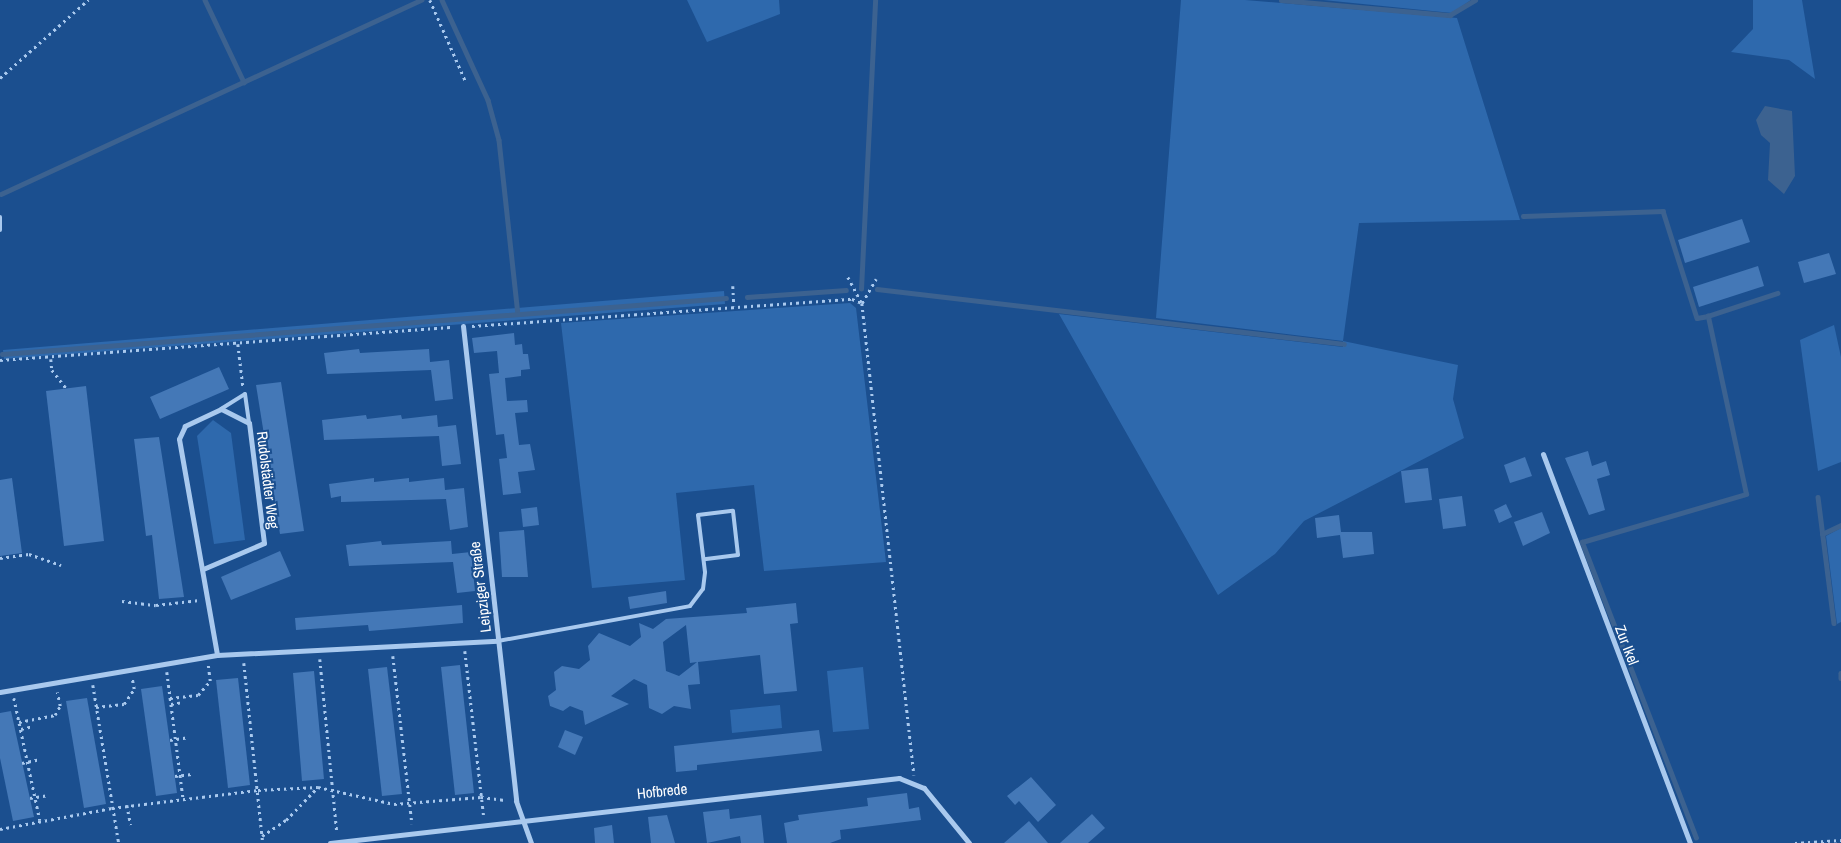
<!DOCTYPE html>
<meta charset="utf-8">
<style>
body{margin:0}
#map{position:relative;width:1841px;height:843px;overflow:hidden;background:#1b4f8f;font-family:"Archivo Narrow",sans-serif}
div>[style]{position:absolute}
.green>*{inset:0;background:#2e69ad}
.water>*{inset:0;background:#3c6290}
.stream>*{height:4.5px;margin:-2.25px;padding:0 2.25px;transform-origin:2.25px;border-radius:2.25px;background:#3c6290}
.building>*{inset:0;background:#4478b7}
.path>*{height:2.5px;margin-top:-1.25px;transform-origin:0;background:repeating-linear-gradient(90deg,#a9c9ee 0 2.5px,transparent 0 6.5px)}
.service>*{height:4px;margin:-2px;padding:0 2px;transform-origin:2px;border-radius:2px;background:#a9c9ee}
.minor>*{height:5px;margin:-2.5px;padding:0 2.5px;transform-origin:2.5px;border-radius:2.5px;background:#a9c9ee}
span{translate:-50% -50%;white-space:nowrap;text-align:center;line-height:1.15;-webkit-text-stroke:4px #1b4f8f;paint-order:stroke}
.street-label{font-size:15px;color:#fff}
</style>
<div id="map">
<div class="green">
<i style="clip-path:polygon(687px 0,779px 0,780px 14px,707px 42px)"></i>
<i style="clip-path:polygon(1181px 0,1245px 0,1457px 18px,1520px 220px,1359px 223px,1343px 341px,1458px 365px,1453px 399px,1464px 438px,1304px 521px,1275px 554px,1218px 595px,1059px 314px,1343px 347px,1343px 341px,1156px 318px)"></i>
<i style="clip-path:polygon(1323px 0,1471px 0,1452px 13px)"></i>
<i style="clip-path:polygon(1753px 0,1802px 0,1815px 79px,1789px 60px,1731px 52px,1753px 29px)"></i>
<i style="clip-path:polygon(724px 291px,725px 304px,4px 359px,3px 350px)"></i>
<i style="clip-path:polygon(850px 303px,856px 308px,886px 562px,764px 571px,754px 485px,676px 493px,685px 580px,592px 588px,561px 323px)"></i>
<i style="clip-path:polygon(1834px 325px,1841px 357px,1841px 462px,1818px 471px,1800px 340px)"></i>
<i style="clip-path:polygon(213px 420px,231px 433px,245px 540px,214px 544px,197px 436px)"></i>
<i style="clip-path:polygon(1841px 528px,1841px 622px,1837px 624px,1826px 536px)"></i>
<i style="clip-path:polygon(863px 667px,869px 729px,833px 732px,827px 671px)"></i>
<i style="clip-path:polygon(780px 705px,782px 728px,732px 733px,730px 710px)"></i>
</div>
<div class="water">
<i style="clip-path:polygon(1765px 106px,1792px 111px,1795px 176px,1784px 194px,1768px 180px,1770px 143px,1761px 135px,1756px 120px)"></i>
</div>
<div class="stream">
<i style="left:205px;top:0;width:91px;rotate:64.6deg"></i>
<i style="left:442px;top:0;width:110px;rotate:65.3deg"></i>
<i style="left:488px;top:100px;width:41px;rotate:74.6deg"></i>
<i style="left:499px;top:140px;width:175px;rotate:83.8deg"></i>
<i style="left:1281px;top:0;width:170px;rotate:5.1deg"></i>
<i style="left:1450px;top:15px;width:29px;rotate:-31deg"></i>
<i style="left:1px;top:194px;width:463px;rotate:-24.8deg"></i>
<i style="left:1523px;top:216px;width:140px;rotate:-2deg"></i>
<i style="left:1663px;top:211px;width:112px;rotate:72.4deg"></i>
<i style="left:1697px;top:318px;width:11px;rotate:-10deg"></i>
<i style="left:861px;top:289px;width:289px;rotate:-87.2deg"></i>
<i style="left:877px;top:289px;width:470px;rotate:6.7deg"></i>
<i style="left:747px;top:297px;width:99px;rotate:-4deg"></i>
<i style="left:2px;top:354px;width:726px;rotate:-4.42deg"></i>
<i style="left:1818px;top:497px;width:127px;rotate:82.8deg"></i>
<i style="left:1822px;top:534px;width:21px;rotate:-25deg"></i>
<i style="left:1841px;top:673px;width:5px;rotate:90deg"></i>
<i style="left:1696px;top:838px;width:317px;rotate:-111.1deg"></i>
<i style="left:1582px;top:542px;width:171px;rotate:-16.3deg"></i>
<i style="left:1746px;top:494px;width:182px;rotate:-102.1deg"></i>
<i style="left:1708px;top:316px;width:73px;rotate:-18.4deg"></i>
</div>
<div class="building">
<i style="clip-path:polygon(1742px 219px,1750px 242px,1685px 263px,1678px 240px)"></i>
<i style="clip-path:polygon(1829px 253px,1836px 274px,1804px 283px,1798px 262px)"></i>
<i style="clip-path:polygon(1758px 266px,1764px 286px,1699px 307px,1693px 287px)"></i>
<i style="clip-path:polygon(514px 333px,515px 345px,522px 344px,523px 354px,528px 354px,530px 369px,521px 370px,521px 376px,505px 378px,507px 401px,527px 400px,528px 412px,515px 413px,519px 445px,530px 444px,535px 470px,518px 472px,521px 493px,503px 495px,499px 459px,507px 458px,504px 434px,496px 435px,489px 374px,499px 373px,497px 351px,474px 353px,472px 338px)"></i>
<i style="clip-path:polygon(359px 349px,360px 353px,429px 349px,430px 362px,449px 360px,453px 399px,435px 401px,431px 370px,327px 374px,324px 353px)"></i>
<i style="clip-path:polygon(219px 367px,229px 389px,160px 419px,150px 397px)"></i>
<i style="clip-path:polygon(281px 382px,304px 531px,280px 534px,256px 385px)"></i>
<i style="clip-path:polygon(86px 386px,104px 541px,64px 546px,46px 391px)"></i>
<i style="clip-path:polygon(366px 415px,367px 419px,401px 415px,402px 419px,437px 415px,438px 427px,456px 425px,461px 464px,442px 466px,439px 436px,324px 440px,322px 420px)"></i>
<i style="clip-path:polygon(159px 437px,184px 597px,159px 599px,152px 535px,146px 536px,134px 439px)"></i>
<i style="clip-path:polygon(1588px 451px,1592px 466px,1606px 461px,1610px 475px,1597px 479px,1605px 510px,1589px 515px,1565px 458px)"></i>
<i style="clip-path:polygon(1525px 457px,1532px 476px,1510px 483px,1504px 465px)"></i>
<i style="clip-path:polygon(1428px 468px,1432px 500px,1405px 503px,1401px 471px)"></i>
<i style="clip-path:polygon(12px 478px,22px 553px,0 556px,0 480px)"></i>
<i style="clip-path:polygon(374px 478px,374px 482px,409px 478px,409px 482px,444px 478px,445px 490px,464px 488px,468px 527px,450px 530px,446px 499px,341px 502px,341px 496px,331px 498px,329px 484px)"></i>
<i style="clip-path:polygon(1462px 496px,1466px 526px,1443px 529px,1439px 499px)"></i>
<i style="clip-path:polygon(1506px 504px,1512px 517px,1499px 523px,1494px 510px)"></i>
<i style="clip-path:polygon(537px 507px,539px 525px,523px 527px,521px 509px)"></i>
<i style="clip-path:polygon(1542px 512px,1550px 533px,1523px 546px,1514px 522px)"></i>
<i style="clip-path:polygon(1339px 515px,1341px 532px,1372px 532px,1374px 554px,1343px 558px,1340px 535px,1317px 538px,1315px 518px)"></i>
<i style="clip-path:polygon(524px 530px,528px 577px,502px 577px,499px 532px)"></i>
<i style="clip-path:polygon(381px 541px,382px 545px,451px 541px,452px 554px,471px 552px,475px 591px,457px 593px,453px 562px,349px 566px,346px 545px)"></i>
<i style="clip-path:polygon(280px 551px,291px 576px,231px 600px,221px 577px)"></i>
<i style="clip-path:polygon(666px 591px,667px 603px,630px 609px,628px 597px)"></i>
<i style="clip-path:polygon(evenodd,796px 603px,798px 623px,790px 624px,797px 691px,764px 694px,760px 655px,698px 662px,700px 684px,688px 685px,691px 709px,674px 706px,662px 714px,649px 708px,647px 685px,634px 679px,611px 696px,629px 704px,585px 725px,583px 711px,570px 706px,563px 711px,550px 706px,548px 696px,556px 690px,554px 672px,562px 666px,579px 669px,590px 660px,588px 646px,599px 633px,630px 646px,641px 637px,639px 623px,653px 629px,666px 619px,747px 613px,746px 608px,796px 603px,686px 625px,690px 663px,697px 662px,679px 676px,666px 671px,663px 642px,686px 625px)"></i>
<i style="clip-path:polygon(462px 605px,463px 623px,369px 631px,368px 625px,296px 630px,295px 618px)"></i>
<i style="clip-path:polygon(460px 665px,474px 793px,455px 795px,441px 667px)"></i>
<i style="clip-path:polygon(387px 667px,402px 794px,382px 796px,368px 669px)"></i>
<i style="clip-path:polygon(314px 671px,324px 779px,302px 781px,293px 673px)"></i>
<i style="clip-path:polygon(238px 678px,250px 785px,228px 788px,216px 680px)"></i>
<i style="clip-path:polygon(162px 686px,177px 793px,156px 796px,141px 689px)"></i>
<i style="clip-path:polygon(87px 698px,106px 804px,84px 808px,66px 701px)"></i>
<i style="clip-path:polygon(11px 711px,34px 817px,13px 821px,0 758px,0 713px)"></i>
<i style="clip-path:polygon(565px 730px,583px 737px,575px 755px,558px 747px)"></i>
<i style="clip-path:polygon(819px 730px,822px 751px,697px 765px,697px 770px,676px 772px,674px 746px)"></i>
<i style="clip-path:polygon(1031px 777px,1056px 805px,1038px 822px,1019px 801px,1015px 805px,1007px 796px)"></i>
<i style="clip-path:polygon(907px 793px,909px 809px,919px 807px,921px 820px,840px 830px,841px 839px,830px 843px,787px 843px,784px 823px,799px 820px,798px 815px,868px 806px,867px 798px)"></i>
<i style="clip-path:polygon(729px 809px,730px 819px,761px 815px,764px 843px,741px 843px,740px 836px,707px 843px,703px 812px)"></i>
<i style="clip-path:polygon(1092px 814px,1105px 828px,1088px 843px,1060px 843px)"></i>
<i style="clip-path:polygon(667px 815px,675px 843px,651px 843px,648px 817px)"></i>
<i style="clip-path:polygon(1029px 821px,1048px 843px,1004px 843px)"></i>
<i style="clip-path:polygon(612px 825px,614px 843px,595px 843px,594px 828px)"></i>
</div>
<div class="path">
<i style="left:430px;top:0;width:90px;rotate:66.3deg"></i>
<i style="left:0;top:78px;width:118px;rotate:-41.6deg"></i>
<i style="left:848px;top:277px;width:30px;rotate:62deg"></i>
<i style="left:862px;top:303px;width:475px;rotate:83.7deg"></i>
<i style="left:733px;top:286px;width:20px;rotate:87deg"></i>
<i style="left:862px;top:303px;width:28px;rotate:-60deg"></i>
<i style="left:472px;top:326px;width:381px;rotate:-4.1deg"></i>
<i style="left:852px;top:299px;width:11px;rotate:22deg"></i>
<i style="left:238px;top:344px;width:42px;rotate:83.2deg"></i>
<i style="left:51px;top:359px;width:11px;rotate:85deg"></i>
<i style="left:52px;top:370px;width:23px;rotate:52deg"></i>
<i style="left:0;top:360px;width:455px;rotate:-4.2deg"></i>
<i style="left:0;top:558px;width:29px;rotate:-8deg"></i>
<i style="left:29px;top:554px;width:34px;rotate:19deg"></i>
<i style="left:122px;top:601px;width:34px;rotate:7deg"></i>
<i style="left:156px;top:605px;width:44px;rotate:-6.5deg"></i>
<i style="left:465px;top:651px;width:167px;rotate:83.5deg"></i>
<i style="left:393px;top:656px;width:169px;rotate:83.5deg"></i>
<i style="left:320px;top:659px;width:175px;rotate:84.4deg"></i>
<i style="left:244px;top:663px;width:181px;rotate:84deg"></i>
<i style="left:167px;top:672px;width:126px;rotate:82.7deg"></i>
<i style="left:93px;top:685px;width:160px;rotate:80.7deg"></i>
<i style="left:14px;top:698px;width:125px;rotate:78deg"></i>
<i style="left:170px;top:698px;width:28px;rotate:-6deg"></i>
<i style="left:198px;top:695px;width:18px;rotate:-49deg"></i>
<i style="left:210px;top:681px;width:17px;rotate:-97deg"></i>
<i style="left:171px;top:704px;width:12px;rotate:-9deg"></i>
<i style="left:96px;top:707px;width:28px;rotate:-6deg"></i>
<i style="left:124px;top:704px;width:18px;rotate:-56deg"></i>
<i style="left:134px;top:689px;width:10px;rotate:-101deg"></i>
<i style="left:19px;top:722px;width:37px;rotate:-11deg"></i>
<i style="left:55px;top:715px;width:10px;rotate:-61deg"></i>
<i style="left:60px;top:706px;width:14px;rotate:-102deg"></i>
<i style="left:21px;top:729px;width:12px;rotate:-14deg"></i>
<i style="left:170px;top:740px;width:18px;rotate:-9deg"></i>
<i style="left:22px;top:763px;width:19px;rotate:-12deg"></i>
<i style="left:175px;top:776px;width:17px;rotate:-7deg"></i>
<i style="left:30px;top:798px;width:19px;rotate:-9deg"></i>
<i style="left:127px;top:805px;width:20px;rotate:79deg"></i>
<i style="left:0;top:829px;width:114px;rotate:-10.6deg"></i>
<i style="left:112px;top:808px;width:147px;rotate:-7deg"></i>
<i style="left:258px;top:790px;width:60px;rotate:-2.9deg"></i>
<i style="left:318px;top:787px;width:78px;rotate:12.6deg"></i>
<i style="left:394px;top:804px;width:87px;rotate:-4.6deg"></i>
<i style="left:481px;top:797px;width:26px;rotate:7deg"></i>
<i style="left:262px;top:836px;width:29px;rotate:-34deg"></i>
<i style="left:286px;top:820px;width:45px;rotate:-45.9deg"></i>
<i style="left:1795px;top:843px;width:46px;rotate:-3.7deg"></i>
</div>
<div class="service">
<i style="left:0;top:217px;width:13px;rotate:90deg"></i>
<i style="left:221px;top:409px;width:28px;rotate:-32deg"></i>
<i style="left:245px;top:394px;width:29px;rotate:82deg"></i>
<i style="left:498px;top:641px;width:195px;rotate:-10.3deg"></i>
<i style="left:690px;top:606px;width:21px;rotate:-53deg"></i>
<i style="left:703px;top:589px;width:17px;rotate:-83deg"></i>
<i style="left:705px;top:572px;width:57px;rotate:-97deg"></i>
<i style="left:698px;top:515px;width:35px;rotate:-7deg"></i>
<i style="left:733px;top:511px;width:44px;rotate:83.5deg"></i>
<i style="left:738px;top:555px;width:34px;rotate:173deg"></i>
</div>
<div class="minor">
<i style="left:463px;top:326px;width:478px;rotate:83.6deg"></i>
<i style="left:516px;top:801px;width:45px;rotate:70.3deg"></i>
<i style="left:1543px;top:454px;width:416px;rotate:69.3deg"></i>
<i style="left:203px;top:569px;width:66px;rotate:-23.1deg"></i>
<i style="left:264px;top:543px;width:121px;rotate:-97.1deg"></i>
<i style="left:249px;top:423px;width:31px;rotate:-153deg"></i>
<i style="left:221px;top:409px;width:40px;rotate:155deg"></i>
<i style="left:185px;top:426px;width:14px;rotate:115deg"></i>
<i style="left:179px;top:439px;width:219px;rotate:80deg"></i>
<i style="left:0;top:692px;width:220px;rotate:-9.7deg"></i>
<i style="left:217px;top:655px;width:281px;rotate:-2.9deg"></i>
<i style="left:330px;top:843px;width:573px;rotate:-6.52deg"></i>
<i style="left:899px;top:778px;width:27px;rotate:22deg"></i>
<i style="left:924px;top:788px;width:71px;rotate:50.7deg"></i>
</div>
<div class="street-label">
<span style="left:268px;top:480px;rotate:83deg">Rudolstädter Weg</span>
<span style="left:480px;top:587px;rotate:-97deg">Leipziger Straße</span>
<span style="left:1627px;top:645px;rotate:69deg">Zur Ikel</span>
<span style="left:662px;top:791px;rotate:-6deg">Hofbrede</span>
</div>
</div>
